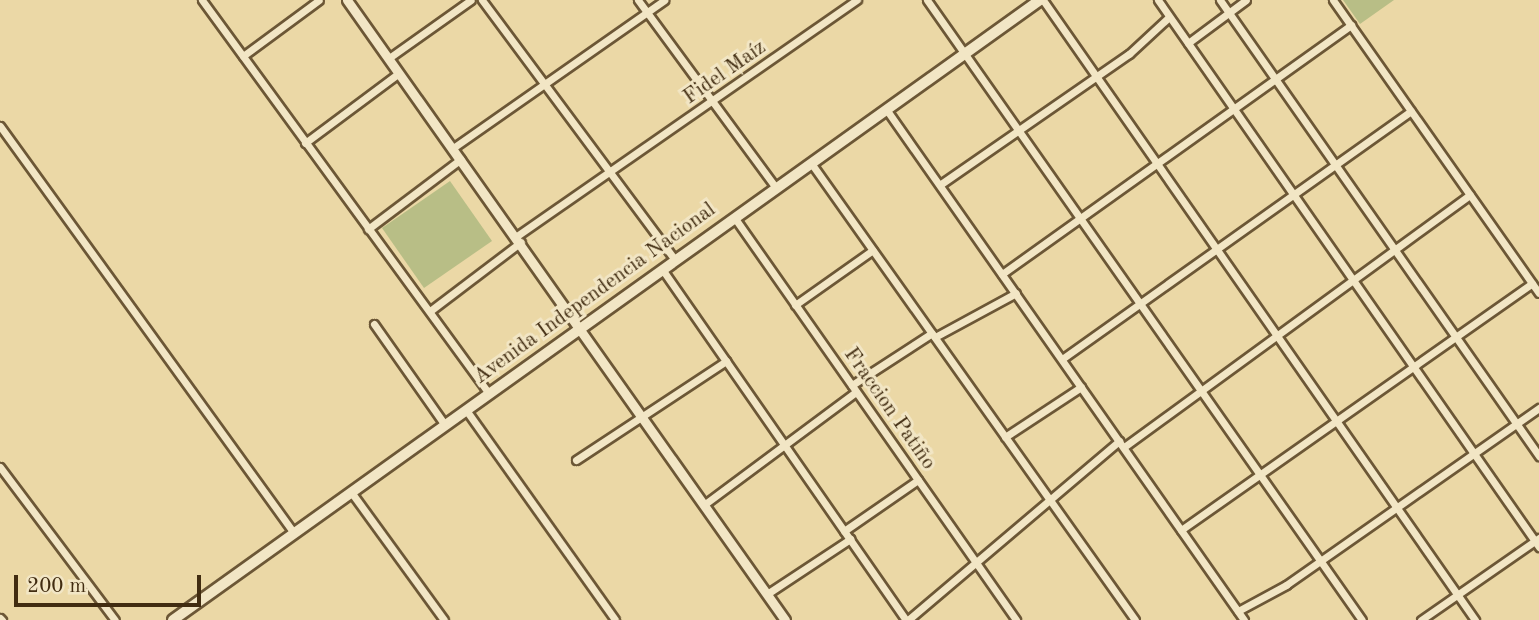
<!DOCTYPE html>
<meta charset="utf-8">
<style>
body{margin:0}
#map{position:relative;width:1539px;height:620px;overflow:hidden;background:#ebd8a6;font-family:"Old Standard TT",serif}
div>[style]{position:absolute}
.green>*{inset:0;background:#b8be86}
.roads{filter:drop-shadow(2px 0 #6c5736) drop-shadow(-2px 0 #6c5736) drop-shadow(0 2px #6c5736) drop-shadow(0 -2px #6c5736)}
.minor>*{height:7px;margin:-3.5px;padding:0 3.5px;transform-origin:3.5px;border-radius:3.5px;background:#f2e6c5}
.tertiary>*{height:9px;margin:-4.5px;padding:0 4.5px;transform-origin:4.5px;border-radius:4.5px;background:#f2e6c5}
.secondary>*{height:10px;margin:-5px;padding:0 5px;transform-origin:5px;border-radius:5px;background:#f2e6c5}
span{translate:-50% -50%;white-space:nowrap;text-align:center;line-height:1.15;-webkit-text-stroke:6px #f2e6c5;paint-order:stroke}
.street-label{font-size:21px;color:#412c11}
.scale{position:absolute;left:14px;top:575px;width:187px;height:32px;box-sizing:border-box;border:4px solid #412c11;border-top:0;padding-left:9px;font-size:21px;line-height:24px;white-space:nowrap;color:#412c11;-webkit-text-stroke:5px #f2e6c5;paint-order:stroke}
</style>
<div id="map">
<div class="green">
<i style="clip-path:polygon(1343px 0,1394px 0,1360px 24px)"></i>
<i style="clip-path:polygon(450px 181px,492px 241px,424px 288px,382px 228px)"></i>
</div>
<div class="roads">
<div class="minor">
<i style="left:202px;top:0;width:487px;rotate:53.9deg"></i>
<i style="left:482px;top:0;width:324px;rotate:53.4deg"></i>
<i style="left:638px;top:0;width:233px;rotate:53.7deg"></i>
<i style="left:927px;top:0;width:757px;rotate:54.95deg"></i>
<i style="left:1043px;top:0;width:756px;rotate:55.13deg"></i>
<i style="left:1158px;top:0;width:667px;rotate:55.14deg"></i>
<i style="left:1220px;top:0;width:557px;rotate:55.02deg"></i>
<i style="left:1333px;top:0;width:358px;rotate:54.9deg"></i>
<i style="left:1188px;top:43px;width:72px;rotate:-36.6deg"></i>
<i style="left:243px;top:56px;width:94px;rotate:-36.4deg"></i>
<i style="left:389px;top:58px;width:100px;rotate:-35.3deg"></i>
<i style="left:886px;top:109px;width:624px;rotate:54.99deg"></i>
<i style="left:0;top:126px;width:502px;rotate:54.16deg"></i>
<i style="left:305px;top:143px;width:117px;rotate:-36.7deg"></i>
<i style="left:453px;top:148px;width:258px;rotate:-35deg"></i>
<i style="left:811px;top:163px;width:560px;rotate:54.66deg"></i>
<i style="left:941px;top:184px;width:229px;rotate:-34.7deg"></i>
<i style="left:1129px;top:54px;width:54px;rotate:-42.8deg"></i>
<i style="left:734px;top:217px;width:492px;rotate:55deg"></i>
<i style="left:368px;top:229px;width:116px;rotate:-37deg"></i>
<i style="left:517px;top:236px;width:414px;rotate:-34.8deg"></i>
<i style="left:662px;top:269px;width:427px;rotate:55.2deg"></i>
<i style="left:1002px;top:274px;width:429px;rotate:-35.5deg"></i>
<i style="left:795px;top:305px;width:95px;rotate:-35.2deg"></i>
<i style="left:430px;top:311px;width:114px;rotate:-37.2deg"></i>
<i style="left:374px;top:324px;width:123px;rotate:54.9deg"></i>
<i style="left:935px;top:337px;width:92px;rotate:-28.5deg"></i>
<i style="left:1062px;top:359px;width:428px;rotate:-35.4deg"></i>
<i style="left:852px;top:385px;width:95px;rotate:-33deg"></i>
<i style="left:466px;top:410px;width:257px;rotate:54.6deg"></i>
<i style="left:1005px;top:437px;width:91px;rotate:-33.3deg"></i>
<i style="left:1124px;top:447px;width:428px;rotate:-36.1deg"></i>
<i style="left:576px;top:460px;width:180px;rotate:-33.4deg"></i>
<i style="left:0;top:467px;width:191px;rotate:53.1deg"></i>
<i style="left:351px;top:492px;width:158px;rotate:54deg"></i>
<i style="left:705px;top:504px;width:188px;rotate:-36.6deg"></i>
<i style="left:1181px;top:530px;width:429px;rotate:-35.1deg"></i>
<i style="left:844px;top:531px;width:90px;rotate:-34.6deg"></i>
<i style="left:767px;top:594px;width:100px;rotate:-33.5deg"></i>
<i style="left:1238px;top:611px;width:55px;rotate:-28.4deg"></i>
<i style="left:1286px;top:585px;width:309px;rotate:-35deg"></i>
<i style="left:0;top:618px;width:3px;rotate:45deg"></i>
<i style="left:908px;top:620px;width:277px;rotate:-40.3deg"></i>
<i style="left:1421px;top:620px;width:144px;rotate:-34.8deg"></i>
</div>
<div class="tertiary">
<i style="left:347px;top:0;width:759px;rotate:54.76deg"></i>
</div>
<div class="secondary">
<i style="left:173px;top:620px;width:1066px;rotate:-35.57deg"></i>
</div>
</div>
<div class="street-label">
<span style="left:725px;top:73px;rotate:-35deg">Fidel Maíz</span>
<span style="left:595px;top:294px;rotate:-36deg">Avenida Independencia Nacional</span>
<span style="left:889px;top:409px;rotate:55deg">Fraccion Patiño</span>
</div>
<div class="scale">200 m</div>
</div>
